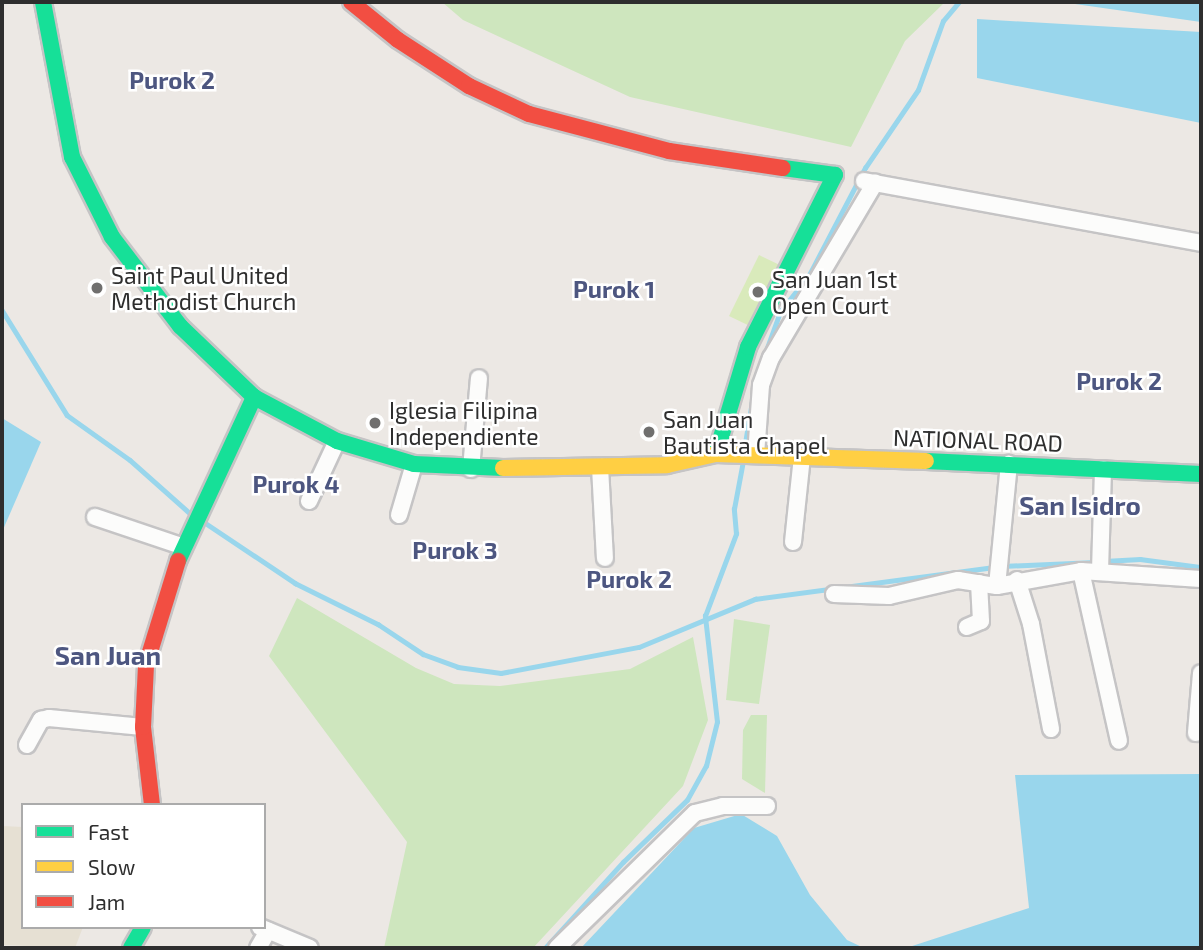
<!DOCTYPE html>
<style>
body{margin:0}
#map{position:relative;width:1203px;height:950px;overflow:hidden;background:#ece8e4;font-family:"Exo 2",sans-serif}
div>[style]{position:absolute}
.education>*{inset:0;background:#e6e0d3}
.green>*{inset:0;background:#cee6be}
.pitch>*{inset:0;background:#d9eabb}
.water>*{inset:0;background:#99d6ec}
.stream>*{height:4.5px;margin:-2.25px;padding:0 2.25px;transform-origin:2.25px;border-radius:2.25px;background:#99d6ec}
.roads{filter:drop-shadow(2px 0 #c5c4c5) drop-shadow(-2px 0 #c5c4c5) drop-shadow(0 2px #c5c4c5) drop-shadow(0 -2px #c5c4c5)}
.street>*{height:16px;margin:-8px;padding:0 8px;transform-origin:8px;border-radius:8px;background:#fcfcfb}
.fast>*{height:16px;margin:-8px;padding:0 8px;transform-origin:8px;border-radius:8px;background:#16e098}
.slow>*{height:16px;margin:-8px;padding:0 8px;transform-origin:8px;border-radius:8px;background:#ffcf43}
.jam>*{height:16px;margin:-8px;padding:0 8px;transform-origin:8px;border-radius:8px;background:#f24e42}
.dots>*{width:19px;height:19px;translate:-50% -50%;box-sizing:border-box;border:4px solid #fff;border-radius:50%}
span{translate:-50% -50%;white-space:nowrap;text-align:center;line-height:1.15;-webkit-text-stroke:5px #fff;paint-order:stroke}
.poi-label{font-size:23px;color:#2e2e2e}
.left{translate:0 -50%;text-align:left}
.street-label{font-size:23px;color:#2e2e2e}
.neighbourhood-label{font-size:24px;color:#4d5680;font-weight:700}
.quarter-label{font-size:26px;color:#4d5680;font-weight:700}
.frame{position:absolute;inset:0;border:4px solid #2e2e2e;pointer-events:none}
.legend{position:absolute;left:21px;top:803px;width:245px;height:126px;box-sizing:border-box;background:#fff;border:2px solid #ababab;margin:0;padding:9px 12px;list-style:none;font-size:21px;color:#2e2e2e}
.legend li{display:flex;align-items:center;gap:14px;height:35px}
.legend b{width:35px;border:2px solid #ababab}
</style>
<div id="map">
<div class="education">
<i style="clip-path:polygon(2px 826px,23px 827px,23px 927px,83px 927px,75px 948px,2px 945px)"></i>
</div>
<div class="green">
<i style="clip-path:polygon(442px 2px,945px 2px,905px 41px,851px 147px,630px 97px,463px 20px)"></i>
<i style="clip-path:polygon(297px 598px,416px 668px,454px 684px,500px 686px,630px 669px,693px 637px,708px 720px,683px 786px,533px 948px,384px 948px,407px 842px,269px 656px)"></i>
<i style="clip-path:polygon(734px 619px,770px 625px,759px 704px,726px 700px)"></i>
<i style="clip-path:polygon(751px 715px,767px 715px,765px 793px,742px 779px,743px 730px)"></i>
</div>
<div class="pitch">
<i style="clip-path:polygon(759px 255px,786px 268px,756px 329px,729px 316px)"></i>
</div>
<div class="water">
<i style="clip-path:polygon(1061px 2px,1201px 2px,1201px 22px)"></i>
<i style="clip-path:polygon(977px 19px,1201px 32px,1201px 123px,977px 78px)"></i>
<i style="clip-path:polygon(2px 418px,41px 442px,2px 532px)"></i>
<i style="clip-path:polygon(1201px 774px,1201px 948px,906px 948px,1029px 908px,1015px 775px)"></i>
<i style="clip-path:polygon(741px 814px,777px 836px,810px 895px,847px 940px,864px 948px,581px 948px,694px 828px)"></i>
</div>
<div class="stream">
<i style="left:2px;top:310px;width:123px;rotate:58.2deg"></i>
<i style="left:67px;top:415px;width:77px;rotate:35.5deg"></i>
<i style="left:130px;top:460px;width:84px;rotate:41.6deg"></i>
<i style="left:759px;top:370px;width:62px;rotate:-70.1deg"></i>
<i style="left:780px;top:312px;width:47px;rotate:-51.9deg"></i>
<i style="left:809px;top:275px;width:121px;rotate:-62.4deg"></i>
<i style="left:865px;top:168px;width:94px;rotate:-55.8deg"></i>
<i style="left:918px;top:90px;width:73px;rotate:-70.1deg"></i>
<i style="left:943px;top:21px;width:25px;rotate:-50deg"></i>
<i style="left:744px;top:449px;width:55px;rotate:-80.5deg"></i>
<i style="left:204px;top:522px;width:110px;rotate:33.8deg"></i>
<i style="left:295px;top:583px;width:93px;rotate:26.3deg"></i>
<i style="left:378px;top:624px;width:54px;rotate:33.7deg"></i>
<i style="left:423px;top:654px;width:37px;rotate:20deg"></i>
<i style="left:458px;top:667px;width:43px;rotate:7.9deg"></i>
<i style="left:501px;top:673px;width:140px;rotate:-10.7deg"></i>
<i style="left:639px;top:647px;width:126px;rotate:-22.5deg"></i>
<i style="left:755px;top:599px;width:241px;rotate:-7.6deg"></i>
<i style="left:1104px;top:561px;width:36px;rotate:-3deg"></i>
<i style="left:1140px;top:559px;width:62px;rotate:7.5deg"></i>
<i style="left:1003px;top:566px;width:92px;rotate:-2.5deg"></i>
<i style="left:545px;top:948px;width:116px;rotate:-47.8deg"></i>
<i style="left:623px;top:862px;width:89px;rotate:-44.1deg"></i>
<i style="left:687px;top:800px;width:39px;rotate:-61deg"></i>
<i style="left:706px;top:766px;width:45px;rotate:-76deg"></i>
<i style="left:717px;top:722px;width:107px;rotate:-96.5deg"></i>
<i style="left:705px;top:616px;width:88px;rotate:-69.3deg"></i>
<i style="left:736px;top:534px;width:25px;rotate:-95deg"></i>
<i style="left:734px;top:509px;width:49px;rotate:-79.4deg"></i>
</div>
<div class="roads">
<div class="street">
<i style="left:864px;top:181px;width:343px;rotate:10.4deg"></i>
<i style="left:756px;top:455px;width:70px;rotate:-85.9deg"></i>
<i style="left:761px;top:385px;width:29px;rotate:-70deg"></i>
<i style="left:771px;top:358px;width:204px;rotate:-59.3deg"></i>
<i style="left:600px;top:467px;width:91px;rotate:86.9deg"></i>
<i style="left:471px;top:469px;width:91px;rotate:-85deg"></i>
<i style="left:309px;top:501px;width:66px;rotate:-65deg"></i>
<i style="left:399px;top:515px;width:53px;rotate:-73.6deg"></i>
<i style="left:95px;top:517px;width:94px;rotate:18.6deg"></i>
<i style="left:793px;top:542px;width:86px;rotate:-84deg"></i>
<i style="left:1081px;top:571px;width:174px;rotate:77.4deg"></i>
<i style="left:1100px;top:571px;width:102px;rotate:-88.3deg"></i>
<i style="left:1017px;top:580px;width:46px;rotate:72.3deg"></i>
<i style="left:1031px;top:624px;width:107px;rotate:79.2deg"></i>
<i style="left:997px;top:586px;width:123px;rotate:-84.4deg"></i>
<i style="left:834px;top:594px;width:55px;rotate:2.1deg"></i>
<i style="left:889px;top:596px;width:71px;rotate:-13.1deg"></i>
<i style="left:958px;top:580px;width:39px;rotate:9deg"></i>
<i style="left:997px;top:586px;width:85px;rotate:-10.1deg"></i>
<i style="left:1081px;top:571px;width:120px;rotate:3.8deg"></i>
<i style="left:967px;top:627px;width:15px;rotate:-23deg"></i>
<i style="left:981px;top:621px;width:38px;rotate:-93deg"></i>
<i style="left:1196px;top:733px;width:60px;rotate:-85.2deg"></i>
<i style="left:27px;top:745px;width:29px;rotate:-61deg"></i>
<i style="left:41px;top:720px;width:8px;rotate:-14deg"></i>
<i style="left:49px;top:718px;width:94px;rotate:5.5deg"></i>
<i style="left:260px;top:927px;width:54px;rotate:22.8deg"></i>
<i style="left:258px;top:948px;width:20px;rotate:-60deg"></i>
<i style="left:557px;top:948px;width:193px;rotate:-44.4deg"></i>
<i style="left:695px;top:813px;width:29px;rotate:-14deg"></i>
<i style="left:723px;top:806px;width:44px"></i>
</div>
<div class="fast">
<i style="left:43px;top:2px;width:158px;rotate:79.4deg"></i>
<i style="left:72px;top:157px;width:89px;rotate:63.4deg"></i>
<i style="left:112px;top:237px;width:112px;rotate:52.6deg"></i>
<i style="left:180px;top:326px;width:103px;rotate:43.8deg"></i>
<i style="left:254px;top:397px;width:94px;rotate:27.9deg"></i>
<i style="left:337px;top:441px;width:80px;rotate:16.6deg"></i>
<i style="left:414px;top:464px;width:89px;rotate:2.6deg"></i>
<i style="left:716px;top:454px;width:112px;rotate:-73.3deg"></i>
<i style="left:748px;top:347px;width:193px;rotate:-63.2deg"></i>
<i style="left:835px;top:175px;width:52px;rotate:-172.3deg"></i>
<i style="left:926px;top:461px;width:275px;rotate:2.7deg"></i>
<i style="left:178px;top:561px;width:181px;rotate:-65.1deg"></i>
<i style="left:131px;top:948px;width:24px;rotate:-60deg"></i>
</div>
<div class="slow">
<i style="left:503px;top:468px;width:164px;rotate:-1deg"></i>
<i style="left:667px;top:465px;width:50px;rotate:-12.7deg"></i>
<i style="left:716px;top:454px;width:210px;rotate:1.9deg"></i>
</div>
<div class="jam">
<i style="left:351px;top:2px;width:60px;rotate:39deg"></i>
<i style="left:398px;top:40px;width:85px;rotate:32.9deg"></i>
<i style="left:469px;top:86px;width:66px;rotate:25deg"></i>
<i style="left:529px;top:114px;width:145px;rotate:14.8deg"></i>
<i style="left:669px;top:151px;width:115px;rotate:8.5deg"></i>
<i style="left:152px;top:805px;width:79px;rotate:-96.6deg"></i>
<i style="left:143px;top:727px;width:62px;rotate:-87.2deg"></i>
<i style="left:146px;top:665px;width:109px;rotate:-72.9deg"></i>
</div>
</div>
<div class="dots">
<i style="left:97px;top:288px;background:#706f6e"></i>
<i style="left:758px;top:292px;background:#706f6e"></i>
<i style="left:375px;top:423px;background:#706f6e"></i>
<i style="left:649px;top:432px;background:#706f6e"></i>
</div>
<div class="poi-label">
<span class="left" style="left:111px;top:288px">Saint Paul United<br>Methodist Church</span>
<span class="left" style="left:772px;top:292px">San Juan 1st<br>Open Court</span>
<span class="left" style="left:389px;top:423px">Iglesia Filipina<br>Independiente</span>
<span class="left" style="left:663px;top:432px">San Juan<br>Bautista Chapel</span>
</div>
<div class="street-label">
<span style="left:978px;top:440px;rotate:2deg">NATIONAL ROAD</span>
</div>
<div class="neighbourhood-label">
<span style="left:172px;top:80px">Purok 2</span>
<span style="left:614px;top:289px">Purok 1</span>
<span style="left:1119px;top:381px">Purok 2</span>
<span style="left:296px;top:484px">Purok 4</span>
<span style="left:455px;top:550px">Purok 3</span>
<span style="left:629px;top:579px">Purok 2</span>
</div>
<div class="quarter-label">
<span style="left:1080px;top:505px">San Isidro</span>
<span style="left:108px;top:655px">San Juan</span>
</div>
<div class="frame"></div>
<ul class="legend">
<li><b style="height:9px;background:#16e098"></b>Fast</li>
<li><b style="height:9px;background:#ffcf43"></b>Slow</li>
<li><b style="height:9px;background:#f24e42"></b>Jam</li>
</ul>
</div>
